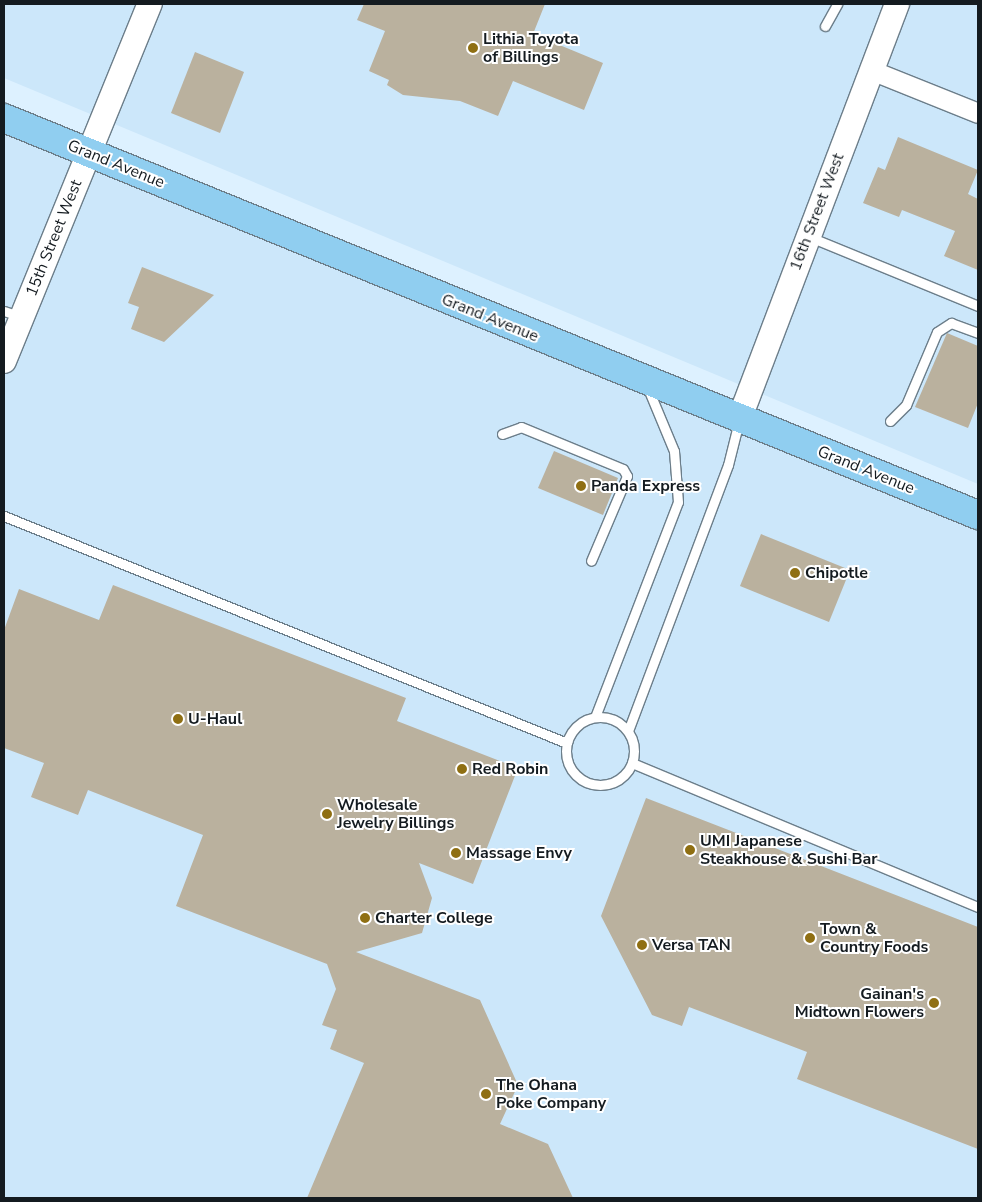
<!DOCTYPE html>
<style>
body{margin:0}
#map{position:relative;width:982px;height:1202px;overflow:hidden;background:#ddf1ff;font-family:"Nunito Sans",sans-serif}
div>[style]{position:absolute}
.built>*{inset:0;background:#cce7fa}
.building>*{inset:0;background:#bab19e}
.roads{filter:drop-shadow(1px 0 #6c7e8a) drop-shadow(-1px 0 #6c7e8a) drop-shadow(0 1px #6c7e8a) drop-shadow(0 -1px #6c7e8a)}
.service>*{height:9px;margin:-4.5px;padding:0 4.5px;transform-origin:4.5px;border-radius:4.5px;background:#fff}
.service>.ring{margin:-4.5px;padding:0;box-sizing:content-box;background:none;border:9px solid #fff;border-radius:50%}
.minor>*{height:19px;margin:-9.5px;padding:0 9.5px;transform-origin:9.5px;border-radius:9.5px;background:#fff}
.tertiary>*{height:24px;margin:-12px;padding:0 12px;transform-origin:12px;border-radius:12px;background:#fff}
.primary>*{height:28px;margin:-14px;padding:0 14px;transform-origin:14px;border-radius:14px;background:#90cef0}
.dots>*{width:14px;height:14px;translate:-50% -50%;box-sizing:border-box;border:2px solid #fff;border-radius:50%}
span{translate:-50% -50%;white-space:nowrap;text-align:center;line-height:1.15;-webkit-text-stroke:4px #fff;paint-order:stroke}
.poi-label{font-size:16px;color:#141b20;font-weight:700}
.left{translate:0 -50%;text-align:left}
.right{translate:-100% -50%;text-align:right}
.street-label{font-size:16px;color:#141b20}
.frame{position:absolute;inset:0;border:5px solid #141b20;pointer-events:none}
</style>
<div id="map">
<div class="built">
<i style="clip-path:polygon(4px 4px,978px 4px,978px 484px,4px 78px)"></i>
<i style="clip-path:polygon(4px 118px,978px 515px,978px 1198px,4px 1198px,4px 361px,21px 318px,4px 310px)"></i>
</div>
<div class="building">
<i style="clip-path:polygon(364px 4px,545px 4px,533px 34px,603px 63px,584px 110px,513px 81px,498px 116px,460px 101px,403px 95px,387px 85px,389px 80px,369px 71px,385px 31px,357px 20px)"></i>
<i style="clip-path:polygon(195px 52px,244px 72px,220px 133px,171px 113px)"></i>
<i style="clip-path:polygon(898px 137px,978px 170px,968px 194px,978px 199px,978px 270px,944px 256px,955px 231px,902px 210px,899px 217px,863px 203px,878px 167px,885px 170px)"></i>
<i style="clip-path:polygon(142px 267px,214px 295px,164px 342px,131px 329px,139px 307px,128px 303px)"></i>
<i style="clip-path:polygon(947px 333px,978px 346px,978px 403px,968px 428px,915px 407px)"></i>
<i style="clip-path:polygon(554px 451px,618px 478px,603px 515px,538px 488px)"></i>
<i style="clip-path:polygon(761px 534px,850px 570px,829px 622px,740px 586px)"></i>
<i style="clip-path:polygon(113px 585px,406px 698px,397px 721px,518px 768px,473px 884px,419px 863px,432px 898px,422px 933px,356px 952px,480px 1000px,518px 1085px,500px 1124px,548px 1144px,573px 1198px,307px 1198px,364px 1063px,330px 1049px,337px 1030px,322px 1025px,336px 989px,327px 964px,176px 906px,203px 835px,88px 790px,78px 815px,31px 797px,44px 763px,4px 748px,4px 630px,19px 589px,99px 620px)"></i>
<i style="clip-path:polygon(646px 798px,978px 927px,978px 1149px,797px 1079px,807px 1052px,689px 1007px,682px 1026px,652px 1015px,601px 916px)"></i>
</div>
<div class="roads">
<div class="service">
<i style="left:825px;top:26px;width:25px;rotate:-61deg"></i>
<i style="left:810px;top:237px;width:182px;rotate:22.3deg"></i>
<i style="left:4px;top:311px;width:18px;rotate:19deg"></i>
<i style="left:890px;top:421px;width:23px;rotate:-45deg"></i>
<i style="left:906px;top:405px;width:79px;rotate:-67deg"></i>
<i style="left:937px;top:332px;width:17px;rotate:-33deg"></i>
<i style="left:951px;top:323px;width:29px;rotate:20deg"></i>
<i style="left:502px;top:434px;width:20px;rotate:-20deg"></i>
<i style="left:521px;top:427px;width:110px;rotate:22.4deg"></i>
<i style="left:623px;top:469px;width:8px;rotate:60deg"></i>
<i style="left:627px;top:476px;width:92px;rotate:113deg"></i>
<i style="left:4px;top:516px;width:607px;rotate:21.96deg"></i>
<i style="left:595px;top:717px;width:230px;rotate:-68.9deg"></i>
<i style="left:678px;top:502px;width:51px;rotate:-94.5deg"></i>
<i style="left:674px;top:451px;width:70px;rotate:-112.6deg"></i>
<i class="ring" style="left:566px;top:717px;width:59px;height:59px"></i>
<i style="left:628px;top:731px;width:284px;rotate:-69.4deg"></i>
<i style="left:728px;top:465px;width:45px;rotate:-76deg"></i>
<i style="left:632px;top:763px;width:375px;rotate:22.6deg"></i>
</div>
<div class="minor">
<i style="left:871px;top:70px;width:115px;rotate:21.9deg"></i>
</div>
<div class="tertiary">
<i style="left:4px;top:361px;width:386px;rotate:-67.8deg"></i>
<i style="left:739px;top:420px;width:445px;rotate:-69.2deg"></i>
</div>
<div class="primary">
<i style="left:4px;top:118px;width:1052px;rotate:22.18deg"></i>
</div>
</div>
<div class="dots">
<i style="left:473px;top:48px;background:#8f6f13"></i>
<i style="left:581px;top:486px;background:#8f6f13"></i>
<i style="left:795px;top:573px;background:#8f6f13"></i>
<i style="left:178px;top:719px;background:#8f6f13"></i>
<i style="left:462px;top:769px;background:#8f6f13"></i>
<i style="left:327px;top:814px;background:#8f6f13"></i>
<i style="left:690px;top:850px;background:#8f6f13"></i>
<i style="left:456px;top:853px;background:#8f6f13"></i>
<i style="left:365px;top:918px;background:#8f6f13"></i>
<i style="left:810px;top:938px;background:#8f6f13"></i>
<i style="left:642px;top:945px;background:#8f6f13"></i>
<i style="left:934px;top:1003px;background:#8f6f13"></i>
<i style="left:486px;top:1094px;background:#8f6f13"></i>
</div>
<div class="poi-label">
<span class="left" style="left:483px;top:48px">Lithia Toyota<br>of Billings</span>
<span class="left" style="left:591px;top:486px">Panda Express</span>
<span class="left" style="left:805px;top:573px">Chipotle</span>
<span class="left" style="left:188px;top:719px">U-Haul</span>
<span class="left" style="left:472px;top:769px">Red Robin</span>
<span class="left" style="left:337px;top:814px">Wholesale<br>Jewelry Billings</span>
<span class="left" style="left:700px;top:850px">UMI Japanese<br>Steakhouse &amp; Sushi Bar</span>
<span class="left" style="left:466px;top:853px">Massage Envy</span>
<span class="left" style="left:375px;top:918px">Charter College</span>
<span class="left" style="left:820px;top:938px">Town &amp;<br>Country Foods</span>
<span class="left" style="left:652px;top:945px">Versa TAN</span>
<span class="right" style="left:924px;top:1003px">Gainan's<br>Midtown Flowers</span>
<span class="left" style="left:496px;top:1094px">The Ohana<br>Poke Company</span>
</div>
<div class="street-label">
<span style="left:116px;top:164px;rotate:22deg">Grand Avenue</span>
<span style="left:817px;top:212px;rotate:-69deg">16th Street West</span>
<span style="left:54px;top:238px;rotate:-68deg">15th Street West</span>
<span style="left:490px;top:318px;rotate:22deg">Grand Avenue</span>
<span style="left:866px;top:470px;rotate:22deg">Grand Avenue</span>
</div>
<div class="frame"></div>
</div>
